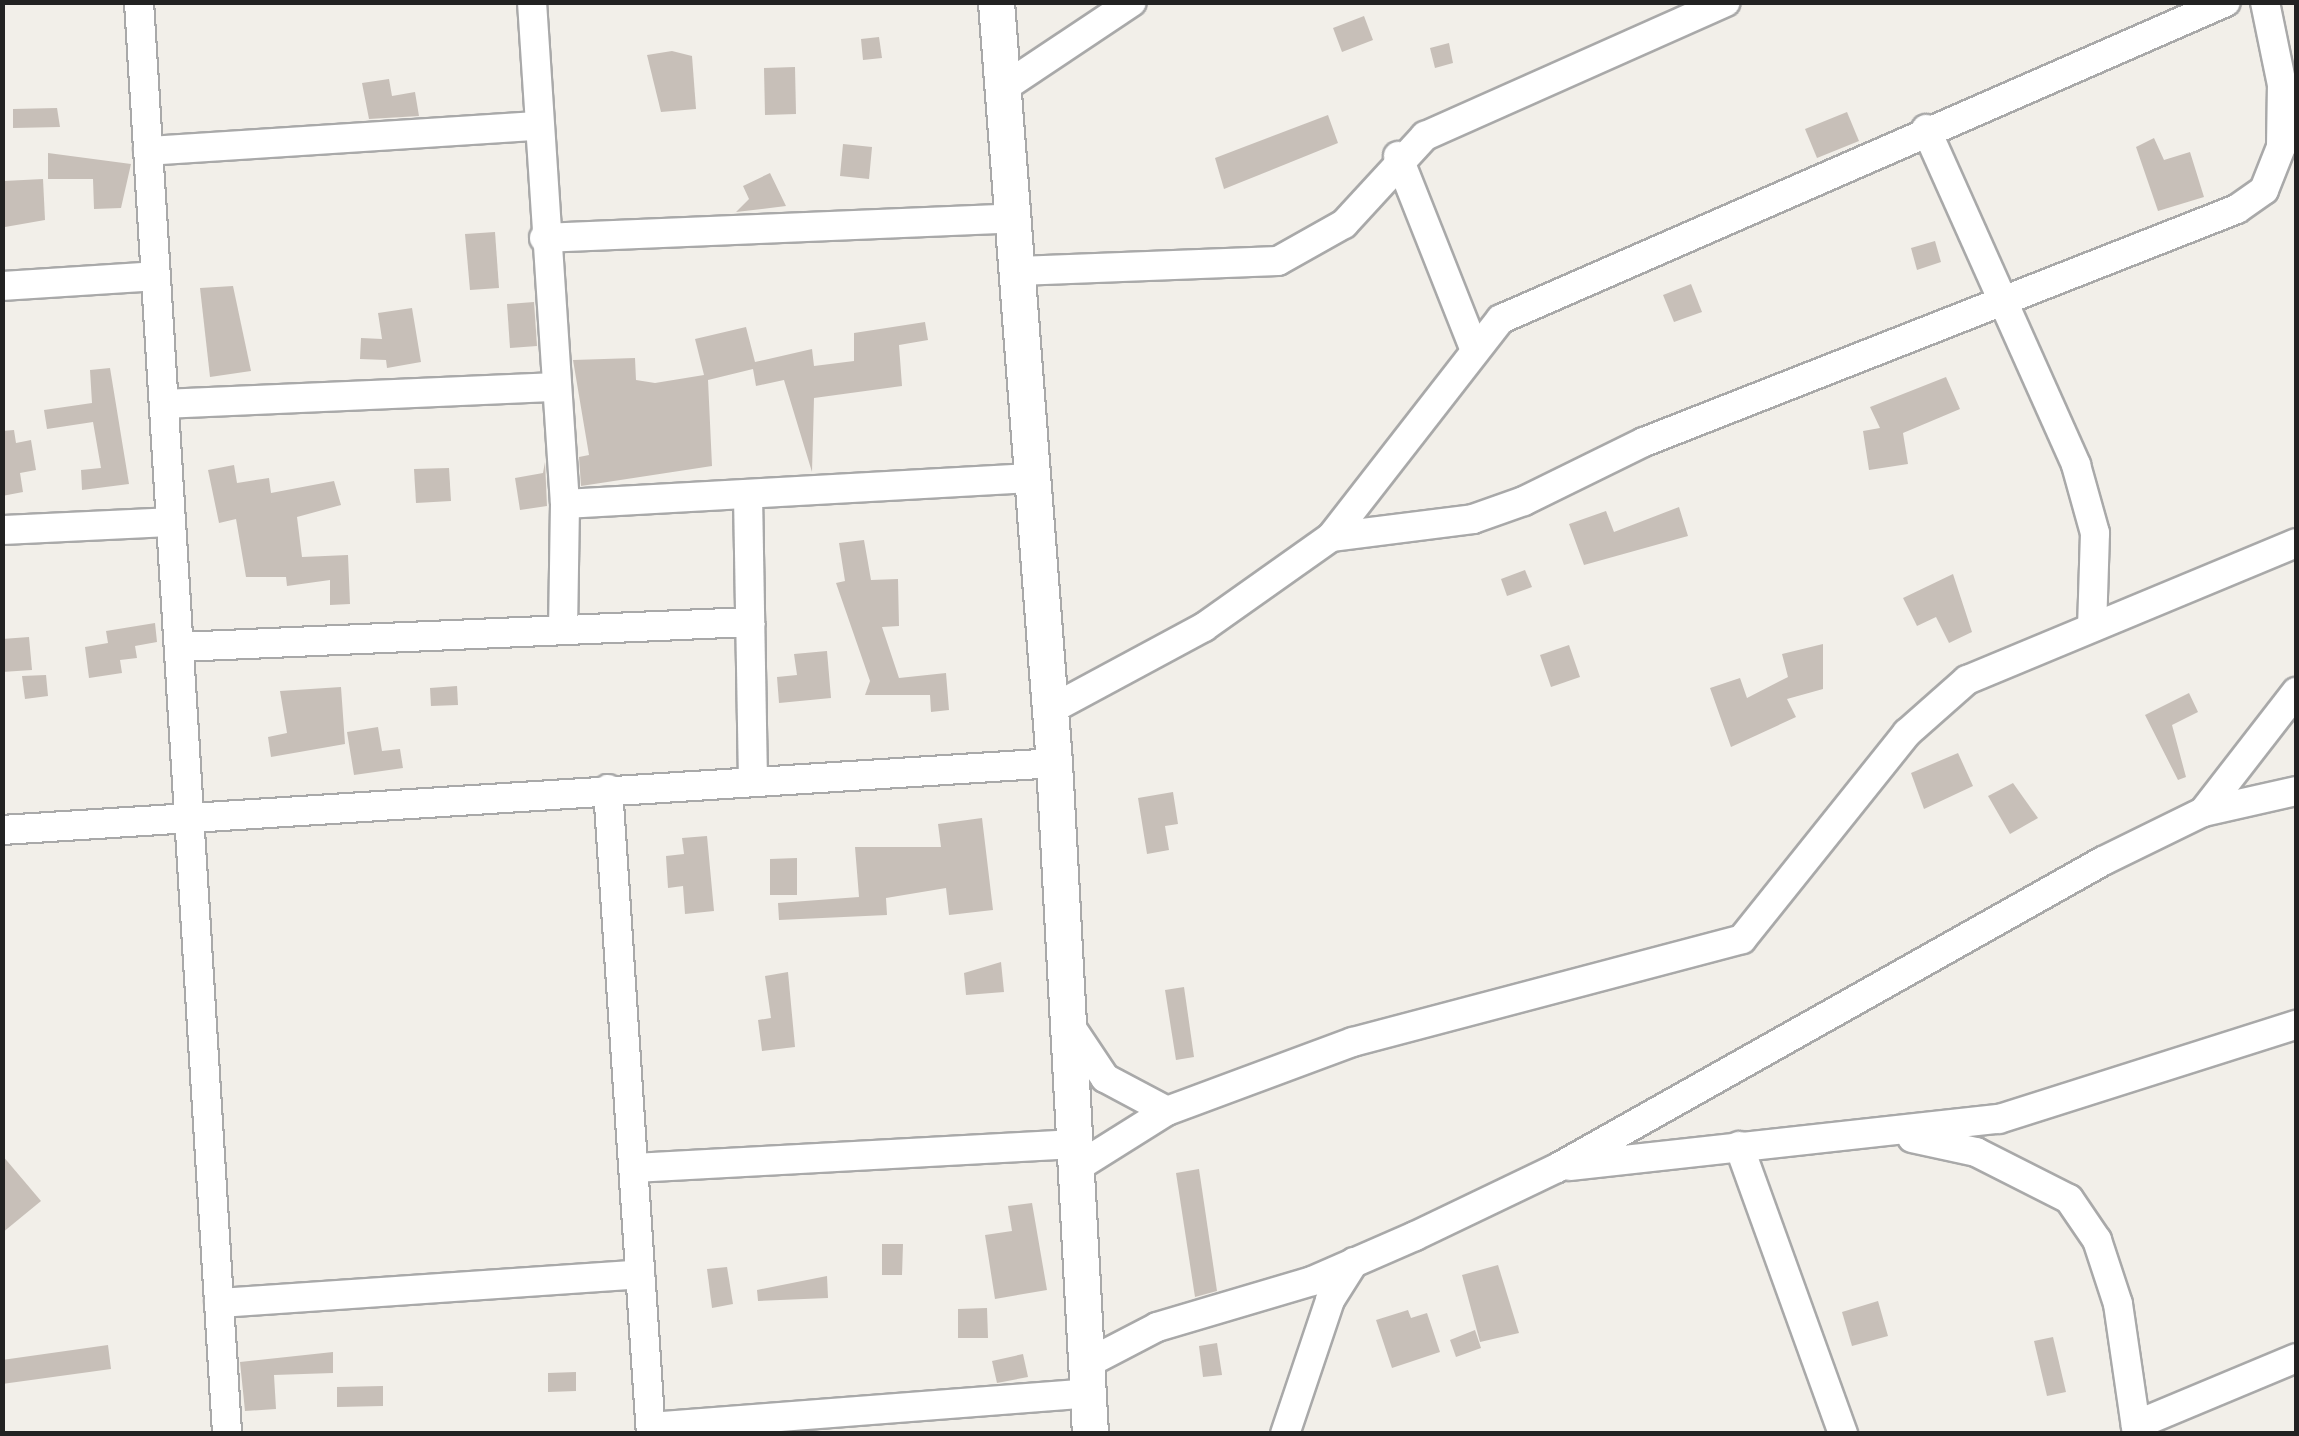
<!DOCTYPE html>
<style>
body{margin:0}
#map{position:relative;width:2299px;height:1436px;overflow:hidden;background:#f2efe9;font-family:"Fira Sans Condensed",sans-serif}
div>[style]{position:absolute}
.building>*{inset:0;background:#c7bfb8}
.roads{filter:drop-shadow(2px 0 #a9a9a9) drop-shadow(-2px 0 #a9a9a9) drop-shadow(0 2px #a9a9a9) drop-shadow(0 -2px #a9a9a9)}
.minor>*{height:28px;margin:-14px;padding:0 14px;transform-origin:14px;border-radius:14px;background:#fff}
.tertiary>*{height:35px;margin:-17.5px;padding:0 17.5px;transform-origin:17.5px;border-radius:17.5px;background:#fff}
span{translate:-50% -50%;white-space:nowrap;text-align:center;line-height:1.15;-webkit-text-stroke:8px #fff;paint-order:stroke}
.frame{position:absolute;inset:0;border:5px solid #222;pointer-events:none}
</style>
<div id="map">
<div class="building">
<i style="clip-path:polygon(1364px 16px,1373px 40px,1342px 52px,1333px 28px)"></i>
<i style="clip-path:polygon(879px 37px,882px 58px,863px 60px,861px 39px)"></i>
<i style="clip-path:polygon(1449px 43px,1453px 63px,1435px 68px,1430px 48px)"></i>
<i style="clip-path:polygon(672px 51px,692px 56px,696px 109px,661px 112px,647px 55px)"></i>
<i style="clip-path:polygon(795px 67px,796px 114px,765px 115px,764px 68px)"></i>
<i style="clip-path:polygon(389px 79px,392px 96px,415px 92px,419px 116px,369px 119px,362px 83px)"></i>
<i style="clip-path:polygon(57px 108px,60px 127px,13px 128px,13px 109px)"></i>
<i style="clip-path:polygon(1847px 112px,1859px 141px,1817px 158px,1805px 129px)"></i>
<i style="clip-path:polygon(1328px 115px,1338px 143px,1224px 189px,1215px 158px)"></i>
<i style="clip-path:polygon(2154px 138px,2164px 160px,2190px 152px,2204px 197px,2158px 211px,2136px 147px)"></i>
<i style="clip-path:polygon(843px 144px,872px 147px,869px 179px,840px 176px)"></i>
<i style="clip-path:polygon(48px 153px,131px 164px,121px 208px,94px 209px,93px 179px,48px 179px)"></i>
<i style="clip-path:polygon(770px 173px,786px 206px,736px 212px,749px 199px,743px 186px)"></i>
<i style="clip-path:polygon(43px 179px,45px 220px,5px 227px,4px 181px)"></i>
<i style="clip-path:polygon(495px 232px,499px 288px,470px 290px,465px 234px)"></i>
<i style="clip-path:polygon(1935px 241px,1941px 262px,1917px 270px,1911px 248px)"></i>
<i style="clip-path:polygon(1691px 284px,1702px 312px,1674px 322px,1663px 295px)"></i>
<i style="clip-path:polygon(233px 286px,251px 371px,210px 377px,200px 288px)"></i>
<i style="clip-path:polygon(534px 302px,537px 346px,510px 348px,507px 304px)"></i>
<i style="clip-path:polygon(412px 308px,421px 362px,387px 368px,386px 360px,360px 359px,361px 338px,382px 339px,378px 313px)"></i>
<i style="clip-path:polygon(925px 322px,928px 340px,899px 345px,902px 386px,814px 398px,812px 472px,784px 380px,756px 386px,753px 369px,708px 380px,712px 466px,581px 486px,579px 457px,589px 455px,573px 360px,635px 358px,636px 380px,655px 383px,704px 375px,695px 339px,746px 327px,755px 362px,812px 349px,814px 366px,854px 361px,854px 333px)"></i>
<i style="clip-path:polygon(110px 368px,129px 484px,82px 490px,81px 470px,101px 468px,93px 422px,47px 429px,44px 410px,92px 403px,90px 370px)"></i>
<i style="clip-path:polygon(1946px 377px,1960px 409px,1903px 433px,1908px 464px,1869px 470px,1863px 431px,1880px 428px,1870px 407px)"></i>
<i style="clip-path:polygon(14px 430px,16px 443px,31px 440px,36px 470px,20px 473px,23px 492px,2px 496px,2px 431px)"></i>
<i style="clip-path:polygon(545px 462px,547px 506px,520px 510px,515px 478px,543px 473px)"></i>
<i style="clip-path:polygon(234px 465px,237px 483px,269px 478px,271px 493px,334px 481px,341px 505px,297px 517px,302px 557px,348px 555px,350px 604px,330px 605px,330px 580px,287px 586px,286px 577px,246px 577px,236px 519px,219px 523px,208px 470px)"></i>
<i style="clip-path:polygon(449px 468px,451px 501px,416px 503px,414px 469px)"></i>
<i style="clip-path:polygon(1679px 507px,1688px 536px,1584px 565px,1569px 524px,1606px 511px,1614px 532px)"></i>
<i style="clip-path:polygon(864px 540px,871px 580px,898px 579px,899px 626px,882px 627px,899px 678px,946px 673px,949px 710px,931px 712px,930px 695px,865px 695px,870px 681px,836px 583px,845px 581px,839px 543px)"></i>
<i style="clip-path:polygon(1525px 570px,1532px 587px,1507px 596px,1501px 579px)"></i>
<i style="clip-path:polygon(1953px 574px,1972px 632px,1949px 643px,1936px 617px,1917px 626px,1903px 598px)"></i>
<i style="clip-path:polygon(155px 623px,157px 642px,135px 646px,137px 658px,120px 660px,122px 673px,89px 678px,85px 647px,108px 643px,106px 631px)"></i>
<i style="clip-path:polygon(29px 637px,32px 670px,2px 672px,2px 639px)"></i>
<i style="clip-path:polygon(1823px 644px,1823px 689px,1787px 699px,1796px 717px,1731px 747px,1710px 688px,1740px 678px,1747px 698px,1788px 677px,1782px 654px)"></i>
<i style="clip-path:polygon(1569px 645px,1580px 677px,1551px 687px,1540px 655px)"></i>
<i style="clip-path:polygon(827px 651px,831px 698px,779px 703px,777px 677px,797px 675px,794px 654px)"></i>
<i style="clip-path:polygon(46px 675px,48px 696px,25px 699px,22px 676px)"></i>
<i style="clip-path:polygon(457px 686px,458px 705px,431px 706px,430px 688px)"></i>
<i style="clip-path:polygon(341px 687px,345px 744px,271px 757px,268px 737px,287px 733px,280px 691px)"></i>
<i style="clip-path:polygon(2189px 693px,2198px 712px,2172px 725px,2186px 777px,2178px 780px,2145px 715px)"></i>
<i style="clip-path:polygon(378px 727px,382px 751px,400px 749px,403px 768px,354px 775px,347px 732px)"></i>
<i style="clip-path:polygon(1958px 753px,1973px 786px,1924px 809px,1911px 773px)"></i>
<i style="clip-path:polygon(2013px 783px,2038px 818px,2010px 834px,1988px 796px)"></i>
<i style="clip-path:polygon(1173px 792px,1178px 824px,1165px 826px,1169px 850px,1147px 854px,1138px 798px)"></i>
<i style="clip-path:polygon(982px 818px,993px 910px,949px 915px,946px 888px,886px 898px,887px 915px,779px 920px,778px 903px,859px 897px,855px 847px,941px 847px,938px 824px)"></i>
<i style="clip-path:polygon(707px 836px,714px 911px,685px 914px,683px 886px,668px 888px,666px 856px,684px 854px,682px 838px)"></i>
<i style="clip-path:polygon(797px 858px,797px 895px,770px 895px,770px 859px)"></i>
<i style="clip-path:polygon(1001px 962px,1004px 992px,966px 995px,964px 973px)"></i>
<i style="clip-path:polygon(788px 972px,795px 1047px,762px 1051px,758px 1020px,771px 1018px,765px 976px)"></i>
<i style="clip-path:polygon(1184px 987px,1194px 1057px,1176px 1060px,1165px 990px)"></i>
<i style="clip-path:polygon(2px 1155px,41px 1201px,2px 1233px)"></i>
<i style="clip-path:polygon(1199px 1169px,1217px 1291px,1195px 1297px,1176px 1173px)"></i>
<i style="clip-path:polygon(1032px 1203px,1047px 1290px,995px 1299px,985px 1235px,1012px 1231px,1008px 1206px)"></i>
<i style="clip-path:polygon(882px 1244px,903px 1244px,902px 1275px,882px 1275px)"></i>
<i style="clip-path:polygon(1498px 1265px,1519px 1333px,1480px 1342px,1462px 1275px)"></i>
<i style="clip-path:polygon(727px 1267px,733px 1304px,712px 1308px,707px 1269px)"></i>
<i style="clip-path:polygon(827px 1276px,828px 1298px,758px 1301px,757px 1290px)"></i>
<i style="clip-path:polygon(1878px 1301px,1888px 1336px,1852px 1346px,1842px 1312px)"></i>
<i style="clip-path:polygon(987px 1308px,988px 1338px,958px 1338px,958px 1309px)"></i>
<i style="clip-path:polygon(1408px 1310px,1411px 1318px,1427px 1313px,1440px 1352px,1392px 1368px,1376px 1320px)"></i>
<i style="clip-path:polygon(1475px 1330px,1481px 1348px,1456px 1357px,1450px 1340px)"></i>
<i style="clip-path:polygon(2053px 1337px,2066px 1392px,2047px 1396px,2034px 1341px)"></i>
<i style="clip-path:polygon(1217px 1343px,1222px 1375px,1203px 1377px,1199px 1346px)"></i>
<i style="clip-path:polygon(108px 1345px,111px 1369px,2px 1384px,2px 1360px)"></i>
<i style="clip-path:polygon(333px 1352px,333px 1373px,274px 1375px,276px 1409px,245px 1411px,240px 1362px)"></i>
<i style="clip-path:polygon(1023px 1354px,1028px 1377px,997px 1383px,992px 1361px)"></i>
<i style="clip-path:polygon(576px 1372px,576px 1391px,548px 1392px,548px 1373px)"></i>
<i style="clip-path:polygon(383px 1386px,383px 1406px,337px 1407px,337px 1387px)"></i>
</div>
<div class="roads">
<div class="minor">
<i style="left:139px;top:2px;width:1435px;rotate:86.48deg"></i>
<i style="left:532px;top:2px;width:503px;rotate:86.24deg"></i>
<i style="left:565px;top:504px;width:126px;rotate:90.9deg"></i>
<i style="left:1006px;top:86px;width:151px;rotate:-33.7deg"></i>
<i style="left:1926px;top:129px;width:368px;rotate:65.9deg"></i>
<i style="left:2076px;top:465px;width:71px;rotate:74.4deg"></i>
<i style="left:2095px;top:533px;width:94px;rotate:91.8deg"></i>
<i style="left:148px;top:151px;width:391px;rotate:-3.7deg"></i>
<i style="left:1398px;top:156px;width:203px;rotate:68.4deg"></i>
<i style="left:544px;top:238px;width:471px;rotate:-2.4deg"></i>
<i style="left:1018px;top:271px;width:260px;rotate:-2.2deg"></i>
<i style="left:1278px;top:261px;width:76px;rotate:-29.3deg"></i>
<i style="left:1344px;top:224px;width:120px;rotate:-47.4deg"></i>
<i style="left:1425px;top:136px;width:329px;rotate:-24deg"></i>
<i style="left:2px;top:286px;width:154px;rotate:-3.7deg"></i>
<i style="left:165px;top:404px;width:390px;rotate:-2.5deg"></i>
<i style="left:748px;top:495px;width:284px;rotate:89deg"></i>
<i style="left:565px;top:504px;width:466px;rotate:-3.2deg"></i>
<i style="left:2px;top:530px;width:169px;rotate:-2.7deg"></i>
<i style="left:1331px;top:537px;width:143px;rotate:-7.2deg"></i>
<i style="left:1473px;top:519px;width:54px;rotate:-19.4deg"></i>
<i style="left:1524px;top:501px;width:134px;rotate:-26.2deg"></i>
<i style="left:1644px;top:442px;width:637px;rotate:-21.45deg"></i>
<i style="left:2237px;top:209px;width:33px;rotate:-35deg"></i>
<i style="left:2264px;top:190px;width:46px;rotate:-68.4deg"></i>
<i style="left:2281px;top:147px;width:62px;rotate:-89.1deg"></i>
<i style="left:2282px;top:85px;width:85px;rotate:-101.6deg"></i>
<i style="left:179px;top:647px;width:572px;rotate:-2.51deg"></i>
<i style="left:1050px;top:710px;width:175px;rotate:-28.3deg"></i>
<i style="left:1204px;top:627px;width:156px;rotate:-35.3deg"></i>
<i style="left:1331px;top:537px;width:276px;rotate:-52.1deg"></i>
<i style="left:1501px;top:319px;width:791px;rotate:-23.62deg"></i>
<i style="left:608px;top:789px;width:646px;rotate:86.19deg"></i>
<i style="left:2203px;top:812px;width:152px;rotate:-52.2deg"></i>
<i style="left:2px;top:830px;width:1054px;rotate:-3.64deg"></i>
<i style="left:1069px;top:1024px;width:65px;rotate:56.3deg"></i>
<i style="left:1105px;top:1078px;width:70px;rotate:28deg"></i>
<i style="left:1912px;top:1138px;width:66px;rotate:12.3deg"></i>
<i style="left:1976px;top:1152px;width:104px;rotate:26.8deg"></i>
<i style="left:2069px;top:1199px;width:50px;rotate:55.7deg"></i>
<i style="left:2097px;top:1240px;width:67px;rotate:71.8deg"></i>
<i style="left:2118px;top:1304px;width:131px;rotate:81.7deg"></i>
<i style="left:1739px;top:1146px;width:306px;rotate:70.1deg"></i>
<i style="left:1570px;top:1166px;width:432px;rotate:-6.3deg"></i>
<i style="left:1999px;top:1119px;width:312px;rotate:-17.6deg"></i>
<i style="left:634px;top:1168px;width:442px;rotate:-3.1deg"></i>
<i style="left:1076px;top:1168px;width:107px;rotate:-32.1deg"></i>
<i style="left:1167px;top:1111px;width:198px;rotate:-20.4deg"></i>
<i style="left:1353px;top:1042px;width:402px;rotate:-14.8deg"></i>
<i style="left:1742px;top:939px;width:264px;rotate:-51.3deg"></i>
<i style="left:1907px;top:733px;width:80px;rotate:-41.5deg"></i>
<i style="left:1967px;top:680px;width:356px;rotate:-22.6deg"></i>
<i style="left:219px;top:1303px;width:422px;rotate:-3.9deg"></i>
<i style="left:1086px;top:1364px;width:80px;rotate:-27.5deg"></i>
<i style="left:1157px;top:1327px;width:162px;rotate:-16.5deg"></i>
<i style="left:1312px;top:1281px;width:112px;rotate:-23.6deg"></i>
<i style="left:1415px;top:1236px;width:157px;rotate:-25.6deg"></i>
<i style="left:1557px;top:1168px;width:626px;rotate:-29.35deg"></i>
<i style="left:2103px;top:861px;width:111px;rotate:-26.1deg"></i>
<i style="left:2203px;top:812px;width:95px;rotate:-12.7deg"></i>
<i style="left:2136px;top:1425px;width:173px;rotate:-22.7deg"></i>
<i style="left:651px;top:1427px;width:438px;rotate:-4.4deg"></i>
<i style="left:1285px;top:1434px;width:141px;rotate:-71.4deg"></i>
<i style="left:1330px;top:1300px;width:45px;rotate:-57.7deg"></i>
</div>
<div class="tertiary">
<i style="left:996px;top:2px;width:763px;rotate:85.64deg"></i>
<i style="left:1054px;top:763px;width:672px;rotate:86.93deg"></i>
</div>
</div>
<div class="frame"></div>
</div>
